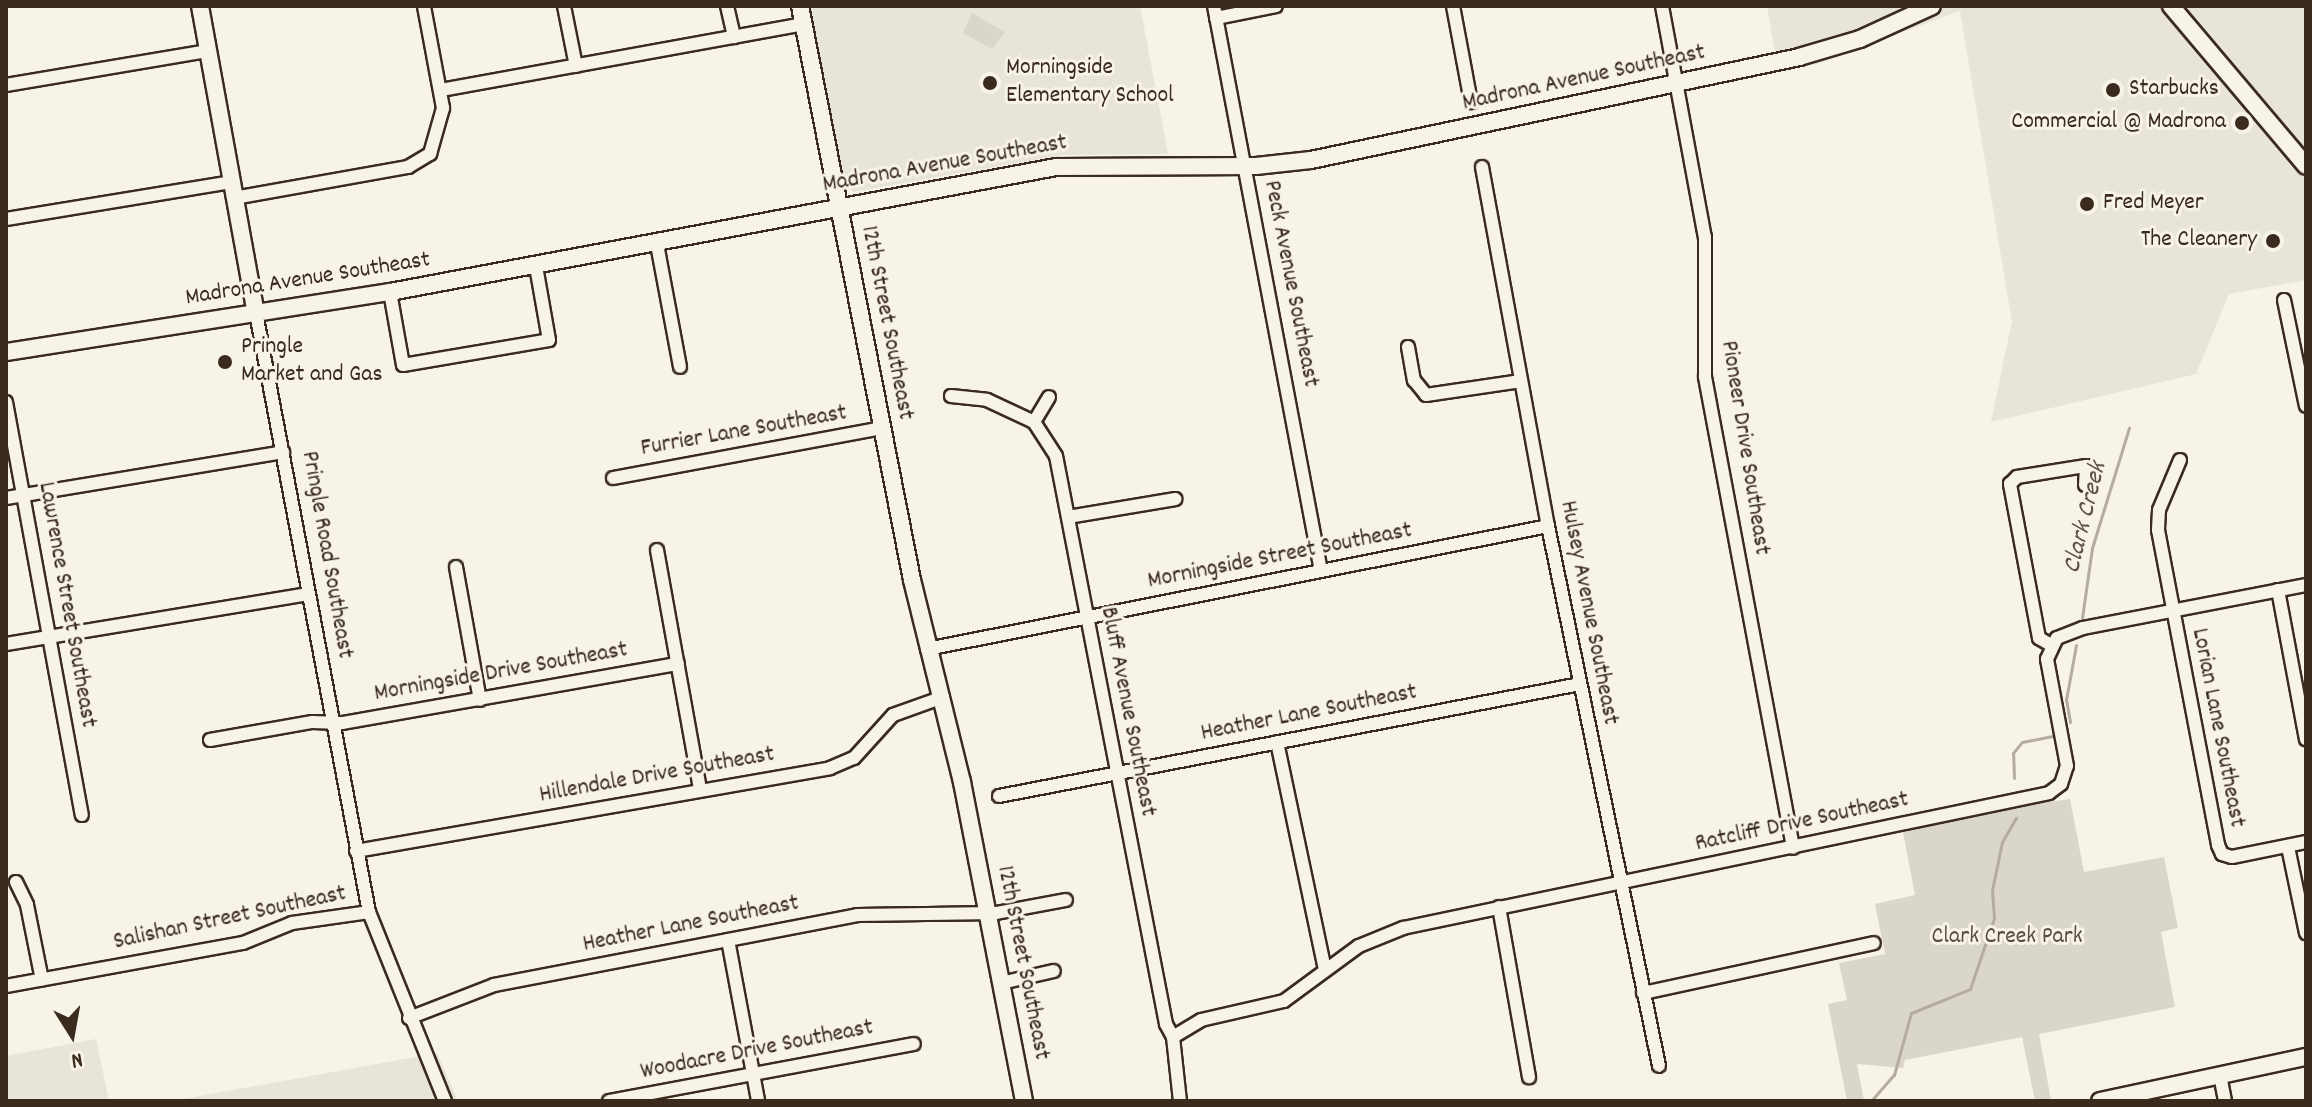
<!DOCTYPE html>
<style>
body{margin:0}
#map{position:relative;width:2312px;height:1107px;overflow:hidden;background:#f7f3e8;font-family:Dekko,sans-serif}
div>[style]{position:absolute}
.built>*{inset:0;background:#e9e4d9}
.green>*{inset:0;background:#dbd6cb}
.stream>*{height:3px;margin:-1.5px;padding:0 1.5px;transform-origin:1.5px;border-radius:1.5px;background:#b4aca0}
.roads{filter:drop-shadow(2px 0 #3b2a1e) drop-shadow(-2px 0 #3b2a1e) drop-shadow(0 2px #3b2a1e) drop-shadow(0 -2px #3b2a1e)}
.minor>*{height:12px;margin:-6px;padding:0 6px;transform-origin:6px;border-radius:6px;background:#f7f3e8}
.major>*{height:16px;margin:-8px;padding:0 8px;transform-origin:8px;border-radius:8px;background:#f7f3e8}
.dots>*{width:22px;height:22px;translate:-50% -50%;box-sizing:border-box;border:4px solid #f7f3e8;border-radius:50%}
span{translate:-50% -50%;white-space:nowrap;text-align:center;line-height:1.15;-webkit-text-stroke:6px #f7f3e8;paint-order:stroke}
.poi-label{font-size:24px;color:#3b2a1e}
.left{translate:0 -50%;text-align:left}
.right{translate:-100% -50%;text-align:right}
.street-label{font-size:24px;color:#3b2a1e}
.park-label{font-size:24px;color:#5b4c41}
.water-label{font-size:26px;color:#5f5145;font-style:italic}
.frame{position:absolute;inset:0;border:8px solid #3b2a1e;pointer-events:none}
.north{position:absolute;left:32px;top:995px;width:80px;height:80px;-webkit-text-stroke:6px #f7f3e8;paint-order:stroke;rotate:169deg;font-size:22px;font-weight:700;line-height:32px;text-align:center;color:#3b2a1e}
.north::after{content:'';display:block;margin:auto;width:28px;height:36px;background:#3b2a1e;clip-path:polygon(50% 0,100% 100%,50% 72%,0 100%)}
</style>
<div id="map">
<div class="built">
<i style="clip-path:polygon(810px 6px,1140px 6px,1168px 154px,1062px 155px,853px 192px,845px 182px)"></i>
<i style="clip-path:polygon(1767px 6px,2306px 6px,2306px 280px,2229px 294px,2196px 374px,1991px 422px,2012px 321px,1960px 11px,1814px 65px,1775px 52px)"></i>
<i style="clip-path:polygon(96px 1039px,109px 1101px,6px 1101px,6px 1056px)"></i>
<i style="clip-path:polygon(437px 1053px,458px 1101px,172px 1101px)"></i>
</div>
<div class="green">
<i style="clip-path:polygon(972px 13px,1005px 32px,992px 49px,963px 33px)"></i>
<i style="clip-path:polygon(2070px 799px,2084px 872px,2164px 857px,2178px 928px,2161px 932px,2175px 1007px,2039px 1034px,2051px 1100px,2035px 1101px,2022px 1037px,1905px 1060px,1903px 1068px,1857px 1064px,1864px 1101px,1847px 1101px,1828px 1004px,1847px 1000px,1839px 963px,1885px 954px,1875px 904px,1915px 895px,1903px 832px,2000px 809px)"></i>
</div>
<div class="stream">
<i style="left:2082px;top:618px;width:71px;rotate:-81.9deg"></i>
<i style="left:2092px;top:548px;width:126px;rotate:-72.9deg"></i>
<i style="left:2070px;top:722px;width:22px;rotate:-100deg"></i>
<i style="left:2066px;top:700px;width:56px;rotate:-79.7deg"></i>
<i style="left:2014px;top:778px;width:25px;rotate:-92deg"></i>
<i style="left:2013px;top:753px;width:14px;rotate:-51deg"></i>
<i style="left:2022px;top:742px;width:31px;rotate:-11deg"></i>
<i style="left:1871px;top:1101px;width:35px;rotate:-49deg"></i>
<i style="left:1894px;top:1075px;width:64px;rotate:-74.7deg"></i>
<i style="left:1911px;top:1013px;width:64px;rotate:-22.1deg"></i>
<i style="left:1970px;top:989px;width:75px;rotate:-71.3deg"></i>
<i style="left:1994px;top:918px;width:28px;rotate:-94deg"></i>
<i style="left:1992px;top:890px;width:49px;rotate:-78.2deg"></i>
<i style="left:2002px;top:842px;width:28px;rotate:-60deg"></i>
</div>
<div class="roads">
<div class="minor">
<i style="left:564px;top:6px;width:61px;rotate:78.7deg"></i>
<i style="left:727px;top:6px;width:32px;rotate:77deg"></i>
<i style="left:1214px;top:6px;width:575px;rotate:79.28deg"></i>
<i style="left:1453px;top:6px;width:98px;rotate:79.4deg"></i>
<i style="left:1662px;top:6px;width:235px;rotate:79.5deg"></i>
<i style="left:1705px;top:237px;width:140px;rotate:90deg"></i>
<i style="left:1705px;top:377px;width:479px;rotate:79.4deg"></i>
<i style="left:1216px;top:18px;width:61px;rotate:-11.3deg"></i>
<i style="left:6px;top:85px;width:205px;rotate:-9.6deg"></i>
<i style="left:441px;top:90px;width:369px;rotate:-10.3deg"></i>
<i style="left:1482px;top:167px;width:365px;rotate:79.6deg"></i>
<i style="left:1548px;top:526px;width:551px;rotate:78.38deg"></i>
<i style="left:234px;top:198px;width:177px;rotate:-10.1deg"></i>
<i style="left:408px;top:167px;width:26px;rotate:-31deg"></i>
<i style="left:430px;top:154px;width:48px;rotate:-74.2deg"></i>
<i style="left:443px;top:108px;width:104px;rotate:-100.6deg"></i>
<i style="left:6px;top:219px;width:228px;rotate:-9.3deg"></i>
<i style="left:657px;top:244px;width:125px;rotate:79.4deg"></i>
<i style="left:390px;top:292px;width:74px;rotate:79.9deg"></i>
<i style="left:403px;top:365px;width:148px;rotate:-9.7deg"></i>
<i style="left:549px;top:340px;width:75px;rotate:-100deg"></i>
<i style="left:2284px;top:300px;width:108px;rotate:78.3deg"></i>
<i style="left:256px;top:313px;width:610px;rotate:79.32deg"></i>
<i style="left:369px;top:912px;width:204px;rotate:68.1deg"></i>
<i style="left:1408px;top:347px;width:34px;rotate:80deg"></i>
<i style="left:1414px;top:380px;width:19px;rotate:51deg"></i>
<i style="left:1426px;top:395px;width:96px;rotate:-8.4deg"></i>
<i style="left:951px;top:396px;width:36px;rotate:6deg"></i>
<i style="left:987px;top:400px;width:52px;rotate:25.1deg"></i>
<i style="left:1034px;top:422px;width:40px;rotate:57.1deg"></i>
<i style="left:1056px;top:456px;width:579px;rotate:79.04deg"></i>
<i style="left:1166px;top:1024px;width:15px;rotate:62deg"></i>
<i style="left:1173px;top:1037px;width:64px;rotate:83.8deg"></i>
<i style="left:6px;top:402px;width:420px;rotate:79.6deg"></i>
<i style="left:1034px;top:422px;width:29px;rotate:-59deg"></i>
<i style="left:2180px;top:460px;width:54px;rotate:112.8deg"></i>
<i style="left:2159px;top:510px;width:20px;rotate:93deg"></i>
<i style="left:2158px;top:530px;width:321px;rotate:79.2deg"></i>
<i style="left:2218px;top:845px;width:10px;rotate:66deg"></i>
<i style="left:2222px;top:854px;width:10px;rotate:17deg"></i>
<i style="left:2232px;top:857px;width:76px;rotate:-11.5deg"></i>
<i style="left:613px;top:478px;width:274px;rotate:-10.5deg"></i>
<i style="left:6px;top:498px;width:281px;rotate:-9.4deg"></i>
<i style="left:1068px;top:517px;width:109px;rotate:-9.5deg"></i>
<i style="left:657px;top:550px;width:244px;rotate:79.8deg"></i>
<i style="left:456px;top:567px;width:135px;rotate:79.8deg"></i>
<i style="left:2278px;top:590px;width:152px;rotate:79.4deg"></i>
<i style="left:6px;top:644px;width:305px;rotate:-9.4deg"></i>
<i style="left:2051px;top:645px;width:14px;rotate:-150deg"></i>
<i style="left:2039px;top:638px;width:157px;rotate:-100.7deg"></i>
<i style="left:2010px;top:484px;width:10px;rotate:-45deg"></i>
<i style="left:2017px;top:477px;width:70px;rotate:-9.1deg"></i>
<i style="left:2086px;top:466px;width:19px;rotate:93deg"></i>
<i style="left:927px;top:649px;width:633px;rotate:-11.2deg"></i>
<i style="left:210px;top:740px;width:104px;rotate:-10deg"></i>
<i style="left:312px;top:722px;width:30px;rotate:2deg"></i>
<i style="left:342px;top:723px;width:341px;rotate:-10deg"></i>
<i style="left:1277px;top:742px;width:232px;rotate:78.1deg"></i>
<i style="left:999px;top:796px;width:592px;rotate:-10.91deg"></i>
<i style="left:2288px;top:847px;width:88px;rotate:78.2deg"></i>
<i style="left:356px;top:851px;width:481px;rotate:-9.9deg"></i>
<i style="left:830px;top:768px;width:26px;rotate:-23deg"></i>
<i style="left:854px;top:758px;width:58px;rotate:-47.8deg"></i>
<i style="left:893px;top:715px;width:53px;rotate:-19.8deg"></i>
<i style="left:16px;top:882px;width:25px;rotate:64deg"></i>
<i style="left:27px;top:905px;width:76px;rotate:78.7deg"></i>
<i style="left:1499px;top:907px;width:173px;rotate:80deg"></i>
<i style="left:728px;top:940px;width:164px;rotate:79.4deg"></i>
<i style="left:1001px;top:983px;width:54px;rotate:-12.8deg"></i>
<i style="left:6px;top:986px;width:241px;rotate:-10.3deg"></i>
<i style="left:243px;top:943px;width:53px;rotate:-22.2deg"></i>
<i style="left:292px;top:923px;width:78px;rotate:-8.1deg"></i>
<i style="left:1643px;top:993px;width:236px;rotate:-12.2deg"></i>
<i style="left:409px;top:1018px;width:91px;rotate:-21.2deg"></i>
<i style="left:494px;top:985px;width:370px;rotate:-10.9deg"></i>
<i style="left:857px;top:915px;width:139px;rotate:-0.8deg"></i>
<i style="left:996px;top:913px;width:71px;rotate:-10.5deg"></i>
<i style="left:1173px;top:1037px;width:33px;rotate:-31deg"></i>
<i style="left:1201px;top:1020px;width:85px;rotate:-12.9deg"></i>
<i style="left:1284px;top:1001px;width:93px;rotate:-36.3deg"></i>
<i style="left:1359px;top:946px;width:48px;rotate:-22.2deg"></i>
<i style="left:1403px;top:928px;width:660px;rotate:-11.8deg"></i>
<i style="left:2049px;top:793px;width:15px;rotate:-37deg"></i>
<i style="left:2061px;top:784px;width:19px;rotate:-72deg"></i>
<i style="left:2067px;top:766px;width:109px;rotate:-100.6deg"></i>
<i style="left:2047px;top:659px;width:23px;rotate:-65deg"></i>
<i style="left:2057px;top:638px;width:28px;rotate:-21deg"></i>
<i style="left:2083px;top:628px;width:227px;rotate:-10.9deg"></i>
<i style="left:2220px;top:1075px;width:26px;rotate:79deg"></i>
<i style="left:609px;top:1101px;width:310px;rotate:-10.6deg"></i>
</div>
<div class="major">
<i style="left:200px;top:6px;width:312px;rotate:79.7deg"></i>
<i style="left:800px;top:6px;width:585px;rotate:78.96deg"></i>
<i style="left:912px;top:580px;width:208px;rotate:76.1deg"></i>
<i style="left:962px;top:782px;width:325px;rotate:79deg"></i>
<i style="left:2171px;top:6px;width:209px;rotate:49.8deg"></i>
<i style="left:6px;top:352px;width:389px;rotate:-8.9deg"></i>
<i style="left:390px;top:292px;width:678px;rotate:-10.63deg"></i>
<i style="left:1056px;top:167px;width:200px;rotate:-0.3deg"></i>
<i style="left:1256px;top:166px;width:55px;rotate:-6.2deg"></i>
<i style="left:1311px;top:160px;width:499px;rotate:-11.9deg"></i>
<i style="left:1799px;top:57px;width:64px;rotate:-16.4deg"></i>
<i style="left:1860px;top:39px;width:79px;rotate:-24.6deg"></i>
<i style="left:2100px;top:1101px;width:211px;rotate:-12.1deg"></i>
</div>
</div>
<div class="dots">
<i style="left:990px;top:83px;background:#3b2a1e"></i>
<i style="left:2113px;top:90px;background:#3b2a1e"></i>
<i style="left:2242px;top:123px;background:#3b2a1e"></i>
<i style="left:2087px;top:204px;background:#3b2a1e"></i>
<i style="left:2273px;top:241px;background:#3b2a1e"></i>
<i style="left:225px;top:362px;background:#3b2a1e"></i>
</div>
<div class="poi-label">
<span class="left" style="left:1006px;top:83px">Morningside<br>Elementary School</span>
<span class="left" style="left:2129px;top:90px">Starbucks</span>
<span class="right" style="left:2226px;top:123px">Commercial @ Madrona</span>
<span class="left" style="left:2103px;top:204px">Fred Meyer</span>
<span class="right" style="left:2257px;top:241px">The Cleanery</span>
<span class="left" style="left:241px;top:362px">Pringle<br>Market and Gas</span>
</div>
<div class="street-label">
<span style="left:1584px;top:79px;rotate:-12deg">Madrona Avenue Southeast</span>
<span style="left:945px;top:165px;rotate:-10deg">Madrona Avenue Southeast</span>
<span style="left:308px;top:280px;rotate:-9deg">Madrona Avenue Southeast</span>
<span style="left:1290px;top:284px;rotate:79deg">Peck Avenue Southeast</span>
<span style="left:886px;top:323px;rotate:79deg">12th Street Southeast</span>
<span style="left:744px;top:432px;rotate:-10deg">Furrier Lane Southeast</span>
<span style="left:1744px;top:448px;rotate:81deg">Pioneer Drive Southeast</span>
<span style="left:326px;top:555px;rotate:80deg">Pringle Road Southeast</span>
<span style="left:1280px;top:557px;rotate:-11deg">Morningside Street Southeast</span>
<span style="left:66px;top:605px;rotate:80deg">Lawrence Street Southeast</span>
<span style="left:1588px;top:613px;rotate:79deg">Hulsey Avenue Southeast</span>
<span style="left:501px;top:673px;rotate:-10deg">Morningside Drive Southeast</span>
<span style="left:1127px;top:712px;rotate:79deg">Bluff Avenue Southeast</span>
<span style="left:1309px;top:714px;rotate:-11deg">Heather Lane Southeast</span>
<span style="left:2217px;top:728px;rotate:79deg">Lorian Lane Southeast</span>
<span style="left:657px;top:776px;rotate:-10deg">Hillendale Drive Southeast</span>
<span style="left:1802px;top:823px;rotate:-12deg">Ratcliff Drive Southeast</span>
<span style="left:230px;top:919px;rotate:-12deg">Salishan Street Southeast</span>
<span style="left:691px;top:925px;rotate:-11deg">Heather Lane Southeast</span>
<span style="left:1022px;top:963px;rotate:79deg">12th Street Southeast</span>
<span style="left:757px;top:1051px;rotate:-11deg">Woodacre Drive Southeast</span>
</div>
<div class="park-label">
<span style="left:2007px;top:938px">Clark Creek Park</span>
</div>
<div class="water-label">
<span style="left:2086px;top:518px;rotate:-76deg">Clark Creek</span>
</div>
<div class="frame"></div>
<div class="north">N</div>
</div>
